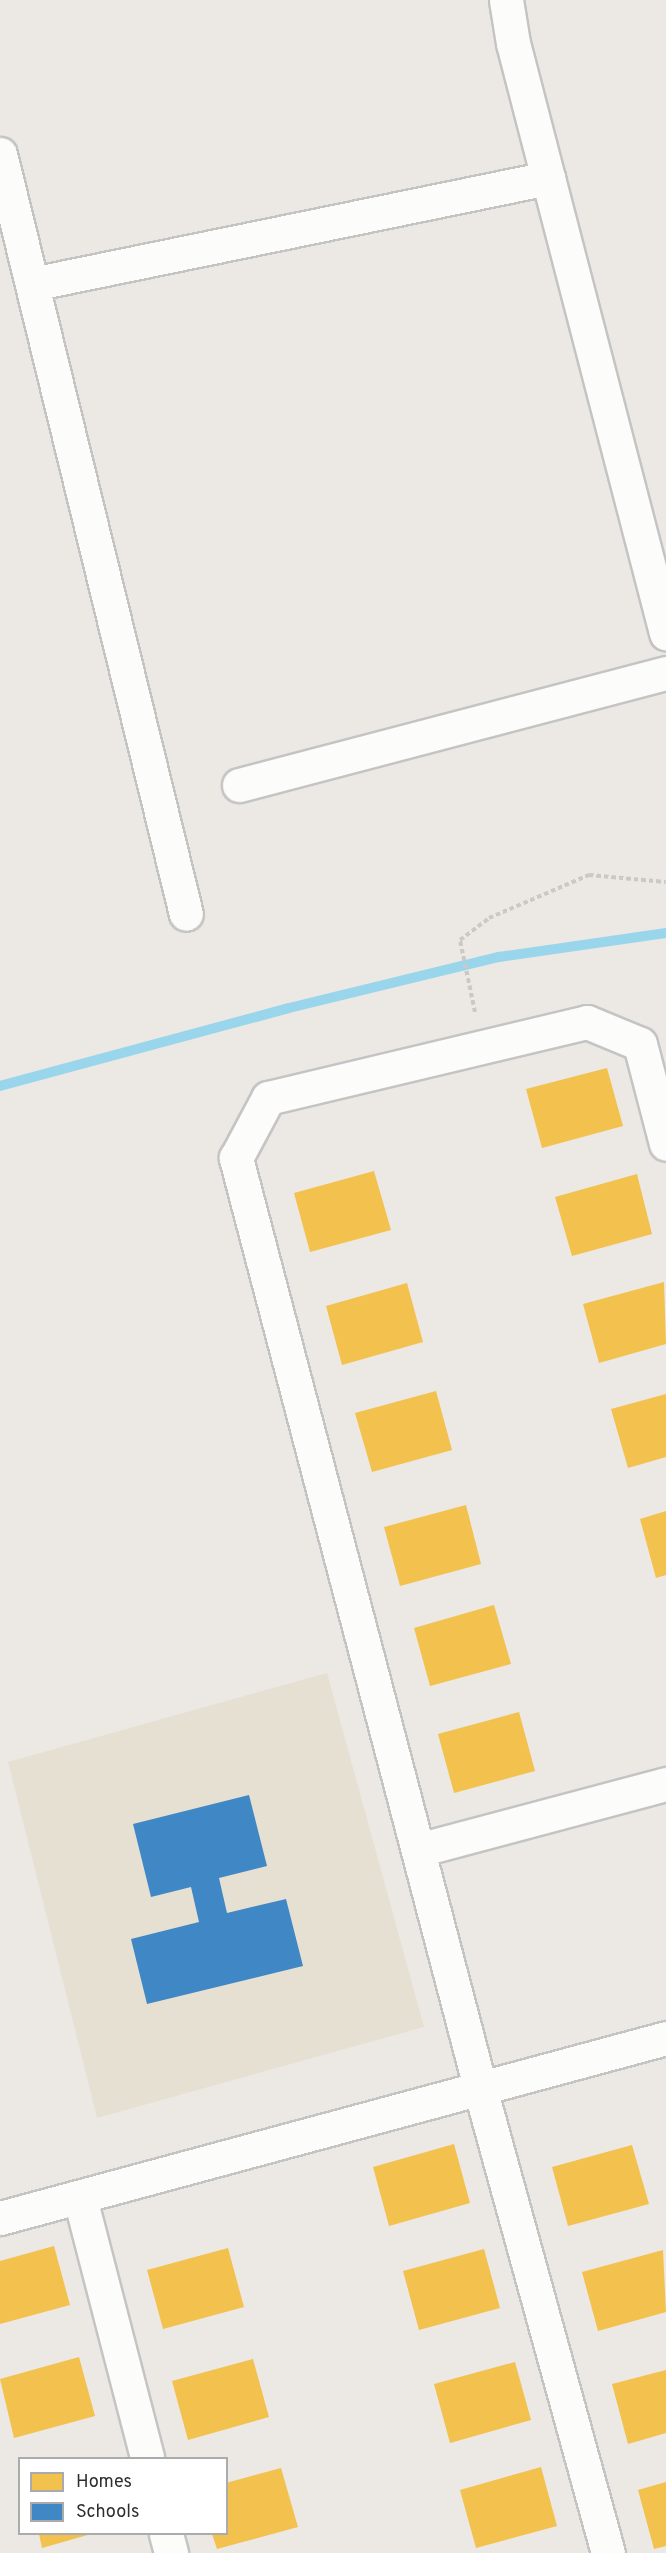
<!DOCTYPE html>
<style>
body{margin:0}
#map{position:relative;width:666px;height:2553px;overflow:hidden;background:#ece8e4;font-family:Overpass,sans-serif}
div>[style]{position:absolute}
.education>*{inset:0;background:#e6e0d3}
.homes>*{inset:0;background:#f2c14e}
.schools>*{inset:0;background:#3f88c5}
.stream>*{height:10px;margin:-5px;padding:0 5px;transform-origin:5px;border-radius:5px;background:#99d6ec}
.path>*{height:4px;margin-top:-2px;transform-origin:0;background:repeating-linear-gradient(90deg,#c9c9c8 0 4.5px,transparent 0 7.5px)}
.roads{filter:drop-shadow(2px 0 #c5c4c5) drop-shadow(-2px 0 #c5c4c5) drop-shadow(0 2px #c5c4c5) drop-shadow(0 -2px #c5c4c5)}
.street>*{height:33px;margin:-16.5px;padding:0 16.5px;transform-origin:16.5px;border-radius:16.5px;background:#fcfcfb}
span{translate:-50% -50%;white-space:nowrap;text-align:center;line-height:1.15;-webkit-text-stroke:6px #fff;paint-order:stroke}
.legend{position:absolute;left:18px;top:2457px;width:210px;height:78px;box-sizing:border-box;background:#fff;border:2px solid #ababab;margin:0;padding:8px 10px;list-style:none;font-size:18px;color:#2e2e2e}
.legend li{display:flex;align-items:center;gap:12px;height:30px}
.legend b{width:30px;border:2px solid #ababab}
</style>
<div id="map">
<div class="education">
<i style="clip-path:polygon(327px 1673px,424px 2027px,97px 2118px,8px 1762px)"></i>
</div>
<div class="homes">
<i style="clip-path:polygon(607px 1068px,623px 1126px,542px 1148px,526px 1089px)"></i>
<i style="clip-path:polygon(374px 1171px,391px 1230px,310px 1252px,294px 1193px)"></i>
<i style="clip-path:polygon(637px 1174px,652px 1234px,572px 1256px,555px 1197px)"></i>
<i style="clip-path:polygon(664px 1282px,666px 1344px,599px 1363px,583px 1304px)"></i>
<i style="clip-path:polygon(407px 1283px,423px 1342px,342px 1365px,326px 1306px)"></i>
<i style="clip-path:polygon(436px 1391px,452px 1450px,372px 1472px,355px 1413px)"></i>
<i style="clip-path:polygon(666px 1394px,666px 1457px,628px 1468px,611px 1409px)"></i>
<i style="clip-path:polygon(466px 1505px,481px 1564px,400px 1586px,384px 1527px)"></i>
<i style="clip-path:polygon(666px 1511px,666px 1575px,656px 1578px,640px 1519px)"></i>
<i style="clip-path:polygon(494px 1605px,511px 1664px,430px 1686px,414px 1628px)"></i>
<i style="clip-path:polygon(519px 1712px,535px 1771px,454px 1793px,438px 1734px)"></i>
<i style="clip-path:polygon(454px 2144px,470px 2203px,389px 2226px,373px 2167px)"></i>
<i style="clip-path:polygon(632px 2145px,649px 2204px,568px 2226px,552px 2167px)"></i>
<i style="clip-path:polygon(54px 2246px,70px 2305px,0 2324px,0 2261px)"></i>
<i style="clip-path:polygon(228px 2248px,244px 2307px,163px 2329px,147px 2270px)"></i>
<i style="clip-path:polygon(484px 2249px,500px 2308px,419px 2330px,403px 2271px)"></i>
<i style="clip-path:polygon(663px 2250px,666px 2312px,598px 2331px,582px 2272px)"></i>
<i style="clip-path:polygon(79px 2357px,95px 2416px,14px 2438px,0 2379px)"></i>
<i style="clip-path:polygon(253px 2359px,269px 2417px,188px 2440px,172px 2381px)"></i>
<i style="clip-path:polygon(515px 2362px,531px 2420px,450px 2443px,434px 2384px)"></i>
<i style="clip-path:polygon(666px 2370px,666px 2433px,628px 2444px,612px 2384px)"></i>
<i style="clip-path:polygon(541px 2467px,557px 2526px,476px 2548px,460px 2490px)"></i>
<i style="clip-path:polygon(281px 2468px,298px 2527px,217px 2549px,212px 2534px,226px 2534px,226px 2483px)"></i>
<i style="clip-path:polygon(666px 2482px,666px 2546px,654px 2549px,638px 2490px)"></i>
<i style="clip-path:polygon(39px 2534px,91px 2534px,42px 2548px)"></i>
</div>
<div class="schools">
<i style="clip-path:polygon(249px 1795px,267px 1866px,219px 1878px,227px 1913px,286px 1899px,303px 1966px,147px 2004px,131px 1939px,199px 1922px,191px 1887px,151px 1897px,133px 1824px)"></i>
</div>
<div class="stream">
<i style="left:0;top:1086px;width:299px;rotate:-15.1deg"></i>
<i style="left:289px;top:1008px;width:216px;rotate:-13.7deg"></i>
<i style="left:499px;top:957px;width:169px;rotate:-8.2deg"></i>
</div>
<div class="path">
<i style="left:475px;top:1012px;width:74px;rotate:-101.8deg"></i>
<i style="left:460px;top:940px;width:36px;rotate:-37deg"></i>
<i style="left:489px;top:918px;width:109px;rotate:-23.3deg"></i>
<i style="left:589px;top:875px;width:77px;rotate:5.2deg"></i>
</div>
<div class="roads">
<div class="street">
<i style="left:506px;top:0;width:44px;rotate:80.8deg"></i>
<i style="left:513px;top:43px;width:610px;rotate:75.46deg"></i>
<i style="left:0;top:154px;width:782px;rotate:76.25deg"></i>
<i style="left:32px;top:284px;width:527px;rotate:-11.61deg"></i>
<i style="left:239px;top:785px;width:441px;rotate:-14.7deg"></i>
<i style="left:418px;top:1850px;width:257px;rotate:-14.9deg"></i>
<i style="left:80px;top:2198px;width:268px;rotate:75.5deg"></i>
<i style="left:0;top:2218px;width:690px;rotate:-15.12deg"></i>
<i style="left:166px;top:2534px;width:20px;rotate:75deg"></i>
<i style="left:608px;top:2553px;width:483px;rotate:-105.4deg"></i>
<i style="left:480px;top:2087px;width:961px;rotate:-104.72deg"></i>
<i style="left:236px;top:1158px;width:68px;rotate:-61.9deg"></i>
<i style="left:268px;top:1098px;width:328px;rotate:-13.4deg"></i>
<i style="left:587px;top:1022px;width:57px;rotate:22.5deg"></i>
<i style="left:640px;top:1044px;width:103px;rotate:75.4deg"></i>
</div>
</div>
<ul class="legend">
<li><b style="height:16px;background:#f2c14e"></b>Homes</li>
<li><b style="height:16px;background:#3f88c5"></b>Schools</li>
</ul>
</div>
